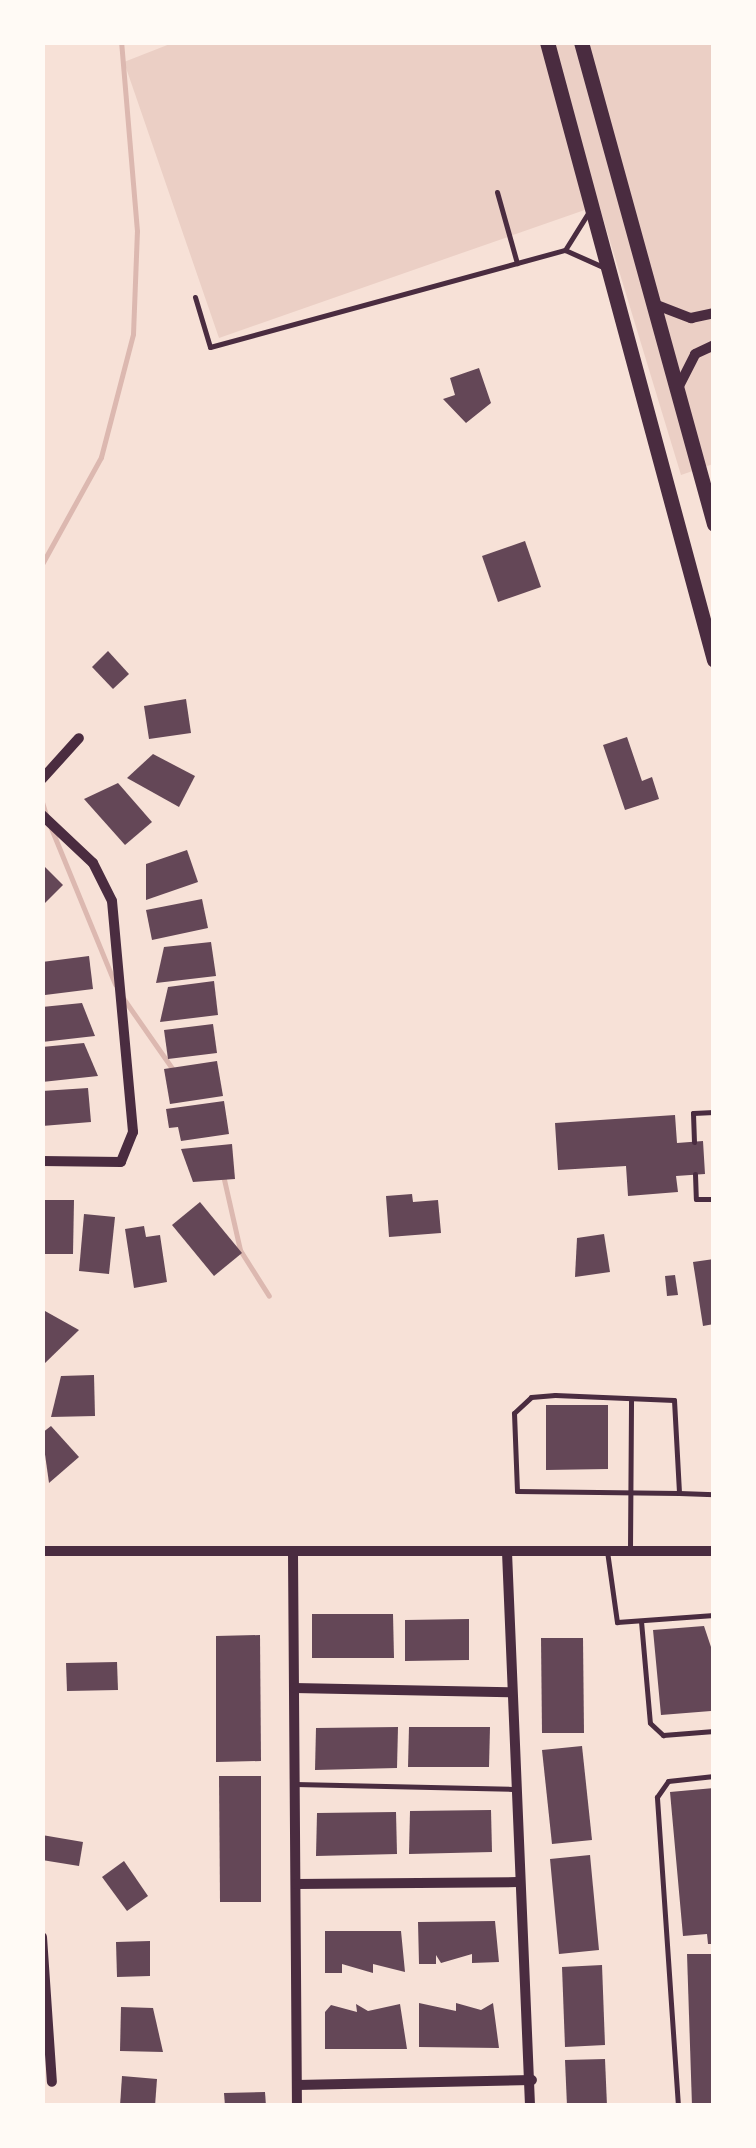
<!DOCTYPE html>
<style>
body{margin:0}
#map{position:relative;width:756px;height:2148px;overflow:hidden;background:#f7e1d7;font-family:"Fira Sans Condensed",sans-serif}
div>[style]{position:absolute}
.green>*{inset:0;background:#ebcfc5}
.stream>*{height:5px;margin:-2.5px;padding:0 2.5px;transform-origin:2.5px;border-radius:2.5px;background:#dcb8b0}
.building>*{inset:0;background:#644757}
.service>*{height:5px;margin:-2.5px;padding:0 2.5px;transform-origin:2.5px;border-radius:2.5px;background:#4a2c40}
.minor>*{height:10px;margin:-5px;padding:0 5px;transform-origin:5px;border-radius:5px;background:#4a2c40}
.primary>*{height:15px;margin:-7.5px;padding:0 7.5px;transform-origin:7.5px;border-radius:7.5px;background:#4a2c40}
span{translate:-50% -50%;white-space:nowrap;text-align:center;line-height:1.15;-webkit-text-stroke:8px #fffaf5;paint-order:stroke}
.frame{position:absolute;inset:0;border:45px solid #fffaf5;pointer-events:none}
</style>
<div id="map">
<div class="green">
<i style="clip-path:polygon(175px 42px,713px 43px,713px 464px,681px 475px,599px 205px,219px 338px,124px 62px)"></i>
</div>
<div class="stream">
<i style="left:42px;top:564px;width:122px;rotate:-61.1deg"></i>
<i style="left:101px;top:457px;width:127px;rotate:-75.4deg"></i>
<i style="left:133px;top:334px;width:103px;rotate:-87.8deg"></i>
<i style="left:137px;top:231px;width:190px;rotate:-94.8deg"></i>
<i style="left:42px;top:802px;width:17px;rotate:73deg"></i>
<i style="left:51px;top:828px;width:169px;rotate:67.7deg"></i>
<i style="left:123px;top:998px;width:89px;rotate:55.1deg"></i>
<i style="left:223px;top:1175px;width:77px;rotate:77.2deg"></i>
<i style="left:240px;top:1250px;width:54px;rotate:57.8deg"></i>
</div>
<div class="building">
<i style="clip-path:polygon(479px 368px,491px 403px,466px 423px,443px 399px,455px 395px,450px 378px)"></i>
<i style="clip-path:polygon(525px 541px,541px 587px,498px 602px,482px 556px)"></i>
<i style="clip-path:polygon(108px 651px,129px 674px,113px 689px,92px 667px)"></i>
<i style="clip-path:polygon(186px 699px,191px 733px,149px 739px,144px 706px)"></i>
<i style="clip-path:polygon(627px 737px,642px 781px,652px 777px,659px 799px,625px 810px,603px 745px)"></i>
<i style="clip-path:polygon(153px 754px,195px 776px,179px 807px,127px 778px)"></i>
<i style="clip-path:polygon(118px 783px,152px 822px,125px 845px,84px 799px)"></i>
<i style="clip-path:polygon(187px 850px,198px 882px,146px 900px,146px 864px)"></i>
<i style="clip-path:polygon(42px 864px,63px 885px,42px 906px)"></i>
<i style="clip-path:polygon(202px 899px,208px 928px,152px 940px,146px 910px)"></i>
<i style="clip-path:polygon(211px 942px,216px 976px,156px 983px,164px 947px)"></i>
<i style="clip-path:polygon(89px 956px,93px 989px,45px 995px,42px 962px)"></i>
<i style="clip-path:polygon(214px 981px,218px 1015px,160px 1022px,168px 987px)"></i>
<i style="clip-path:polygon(82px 1003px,95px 1036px,42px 1042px,42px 1007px)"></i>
<i style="clip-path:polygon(213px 1024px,217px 1053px,168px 1059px,164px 1030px)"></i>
<i style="clip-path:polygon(84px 1043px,98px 1076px,42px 1082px,42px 1047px)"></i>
<i style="clip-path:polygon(217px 1061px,223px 1096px,170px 1104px,164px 1069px)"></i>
<i style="clip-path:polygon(88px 1088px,91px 1122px,42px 1126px,42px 1091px)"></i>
<i style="clip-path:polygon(224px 1101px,229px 1134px,181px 1141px,178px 1127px,169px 1128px,166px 1109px)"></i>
<i style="clip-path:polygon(675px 1115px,677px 1143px,703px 1141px,705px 1174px,676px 1176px,678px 1192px,628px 1196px,626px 1166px,558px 1170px,555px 1123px)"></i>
<i style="clip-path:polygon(232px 1144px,235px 1179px,193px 1182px,181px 1149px)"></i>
<i style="clip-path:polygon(412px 1194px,413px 1202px,438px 1200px,441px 1233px,389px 1237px,386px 1196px)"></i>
<i style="clip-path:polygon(43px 1200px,74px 1200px,73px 1254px,42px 1254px)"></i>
<i style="clip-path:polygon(200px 1202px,242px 1253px,214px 1276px,172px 1225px)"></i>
<i style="clip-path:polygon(84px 1214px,115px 1217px,109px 1274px,79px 1271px)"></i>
<i style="clip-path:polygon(144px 1226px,146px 1237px,160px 1235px,167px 1282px,134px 1288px,125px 1229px)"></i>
<i style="clip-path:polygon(604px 1234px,610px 1272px,575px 1277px,577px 1238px)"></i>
<i style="clip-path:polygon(714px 1259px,714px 1324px,703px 1326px,693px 1262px)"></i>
<i style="clip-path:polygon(675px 1275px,678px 1295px,667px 1296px,665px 1276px)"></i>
<i style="clip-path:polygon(45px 1311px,79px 1330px,42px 1366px,42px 1313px)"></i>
<i style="clip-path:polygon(94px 1375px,95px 1416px,51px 1417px,61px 1376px)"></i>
<i style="clip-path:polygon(546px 1405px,608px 1405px,608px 1469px,546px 1470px)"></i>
<i style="clip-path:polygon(51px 1426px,79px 1457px,49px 1483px,42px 1433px)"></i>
<i style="clip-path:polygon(312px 1614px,393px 1614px,394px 1658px,312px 1658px)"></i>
<i style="clip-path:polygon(469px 1619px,469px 1660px,405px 1661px,405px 1620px)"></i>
<i style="clip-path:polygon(704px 1626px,714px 1656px,711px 1711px,661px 1715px,653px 1630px)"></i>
<i style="clip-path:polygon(260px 1635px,261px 1761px,216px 1762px,216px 1636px)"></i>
<i style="clip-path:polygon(541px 1638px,583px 1638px,584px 1733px,542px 1733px)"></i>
<i style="clip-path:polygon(117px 1662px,118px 1690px,67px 1691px,66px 1663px)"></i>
<i style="clip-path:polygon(398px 1727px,397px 1768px,315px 1770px,316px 1728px)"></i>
<i style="clip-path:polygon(409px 1727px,490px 1727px,489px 1767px,408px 1767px)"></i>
<i style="clip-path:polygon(582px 1746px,592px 1840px,552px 1844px,542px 1750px)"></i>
<i style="clip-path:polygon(219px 1776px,261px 1776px,261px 1902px,220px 1902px)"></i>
<i style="clip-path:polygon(714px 1788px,714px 1944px,708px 1944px,707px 1934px,683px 1936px,670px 1792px)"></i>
<i style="clip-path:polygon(491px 1810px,492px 1852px,409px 1854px,410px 1811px)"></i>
<i style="clip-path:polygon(396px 1812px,397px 1854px,316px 1856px,317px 1813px)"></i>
<i style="clip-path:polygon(42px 1835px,83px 1842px,79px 1866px,42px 1860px)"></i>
<i style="clip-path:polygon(590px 1855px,599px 1950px,559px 1954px,550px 1859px)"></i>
<i style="clip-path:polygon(124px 1861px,148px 1896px,127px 1911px,102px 1877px)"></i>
<i style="clip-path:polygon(495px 1921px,499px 1962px,472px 1963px,472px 1954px,441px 1963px,436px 1955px,436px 1964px,419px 1964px,418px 1922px)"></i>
<i style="clip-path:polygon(325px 1931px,401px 1931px,405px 1972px,373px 1964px,373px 1973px,342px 1964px,342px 1973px,325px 1973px)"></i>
<i style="clip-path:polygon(150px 1941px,150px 1976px,117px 1977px,116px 1942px)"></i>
<i style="clip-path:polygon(687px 1954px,712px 1954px,714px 2106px,692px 2106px)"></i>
<i style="clip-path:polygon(602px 1965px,605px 2045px,565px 2047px,562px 1967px)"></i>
<i style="clip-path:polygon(419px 2003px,456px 2011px,456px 2003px,481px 2010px,493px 2003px,499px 2048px,419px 2047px)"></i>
<i style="clip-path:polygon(356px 2004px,368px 2011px,400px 2004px,407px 2049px,325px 2049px,325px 2012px,331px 2005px,357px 2012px)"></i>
<i style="clip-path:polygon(121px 2007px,153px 2008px,163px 2052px,120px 2051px)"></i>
<i style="clip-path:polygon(605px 2059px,607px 2106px,567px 2106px,565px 2060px)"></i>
<i style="clip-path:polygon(122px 2076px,157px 2079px,155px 2106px,120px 2106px)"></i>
<i style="clip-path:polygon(265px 2092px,266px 2106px,225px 2106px,224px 2093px)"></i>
</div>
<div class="service">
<i style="left:497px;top:192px;width:74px;rotate:74.3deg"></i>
<i style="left:565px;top:250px;width:47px;rotate:-58deg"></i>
<i style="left:195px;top:297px;width:52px;rotate:73.3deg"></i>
<i style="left:210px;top:347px;width:368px;rotate:-15.3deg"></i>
<i style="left:565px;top:250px;width:42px;rotate:24.1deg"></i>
<i style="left:694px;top:1142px;width:29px;rotate:-92deg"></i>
<i style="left:693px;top:1113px;width:21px;rotate:-3deg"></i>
<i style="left:695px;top:1174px;width:25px;rotate:88deg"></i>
<i style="left:696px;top:1199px;width:18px"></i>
<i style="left:555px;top:1395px;width:119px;rotate:2.4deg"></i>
<i style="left:674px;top:1400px;width:93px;rotate:86.9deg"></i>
<i style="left:679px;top:1493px;width:162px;rotate:-179.3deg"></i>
<i style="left:517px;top:1491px;width:78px;rotate:-92.2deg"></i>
<i style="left:514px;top:1413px;width:23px;rotate:-43deg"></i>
<i style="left:531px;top:1397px;width:24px;rotate:-5deg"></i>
<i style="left:679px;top:1493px;width:35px;rotate:2deg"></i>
<i style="left:630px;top:1549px;width:149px;rotate:-89.6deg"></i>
<i style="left:607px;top:1551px;width:72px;rotate:82deg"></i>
<i style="left:617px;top:1622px;width:97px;rotate:-4.1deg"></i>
<i style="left:641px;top:1621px;width:102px;rotate:85deg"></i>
<i style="left:650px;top:1723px;width:18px;rotate:43deg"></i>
<i style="left:663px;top:1735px;width:51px;rotate:-4.5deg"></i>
<i style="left:295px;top:1784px;width:217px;rotate:1.3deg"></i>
<i style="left:678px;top:2106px;width:310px;rotate:-93.9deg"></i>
<i style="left:657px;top:1797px;width:19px;rotate:-55deg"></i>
<i style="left:668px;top:1781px;width:46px;rotate:-6.2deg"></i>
</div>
<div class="minor">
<i style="left:654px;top:304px;width:40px;rotate:21deg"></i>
<i style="left:691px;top:318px;width:24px;rotate:-12deg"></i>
<i style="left:678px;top:388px;width:38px;rotate:-63deg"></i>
<i style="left:695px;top:354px;width:21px;rotate:-25deg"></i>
<i style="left:42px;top:779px;width:55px;rotate:-47.9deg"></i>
<i style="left:42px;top:815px;width:70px;rotate:43.3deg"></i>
<i style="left:93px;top:863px;width:42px;rotate:63.4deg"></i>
<i style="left:112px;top:901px;width:232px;rotate:84.8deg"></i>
<i style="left:133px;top:1132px;width:32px;rotate:112deg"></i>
<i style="left:121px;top:1162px;width:79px;rotate:-179.3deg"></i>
<i style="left:42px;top:1551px;width:672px"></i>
<i style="left:507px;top:1552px;width:554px;rotate:87.62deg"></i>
<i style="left:293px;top:1553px;width:553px;rotate:89.59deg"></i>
<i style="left:294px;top:1688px;width:215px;rotate:1.1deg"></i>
<i style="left:296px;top:1884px;width:221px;rotate:-0.5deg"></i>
<i style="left:42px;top:1937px;width:145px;rotate:86.1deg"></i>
<i style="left:297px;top:2085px;width:235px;rotate:-1.2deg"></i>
</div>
<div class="primary">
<i style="left:547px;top:42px;width:640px;rotate:74.88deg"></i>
<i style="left:581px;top:42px;width:500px;rotate:74.57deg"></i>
</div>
<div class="frame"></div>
</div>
